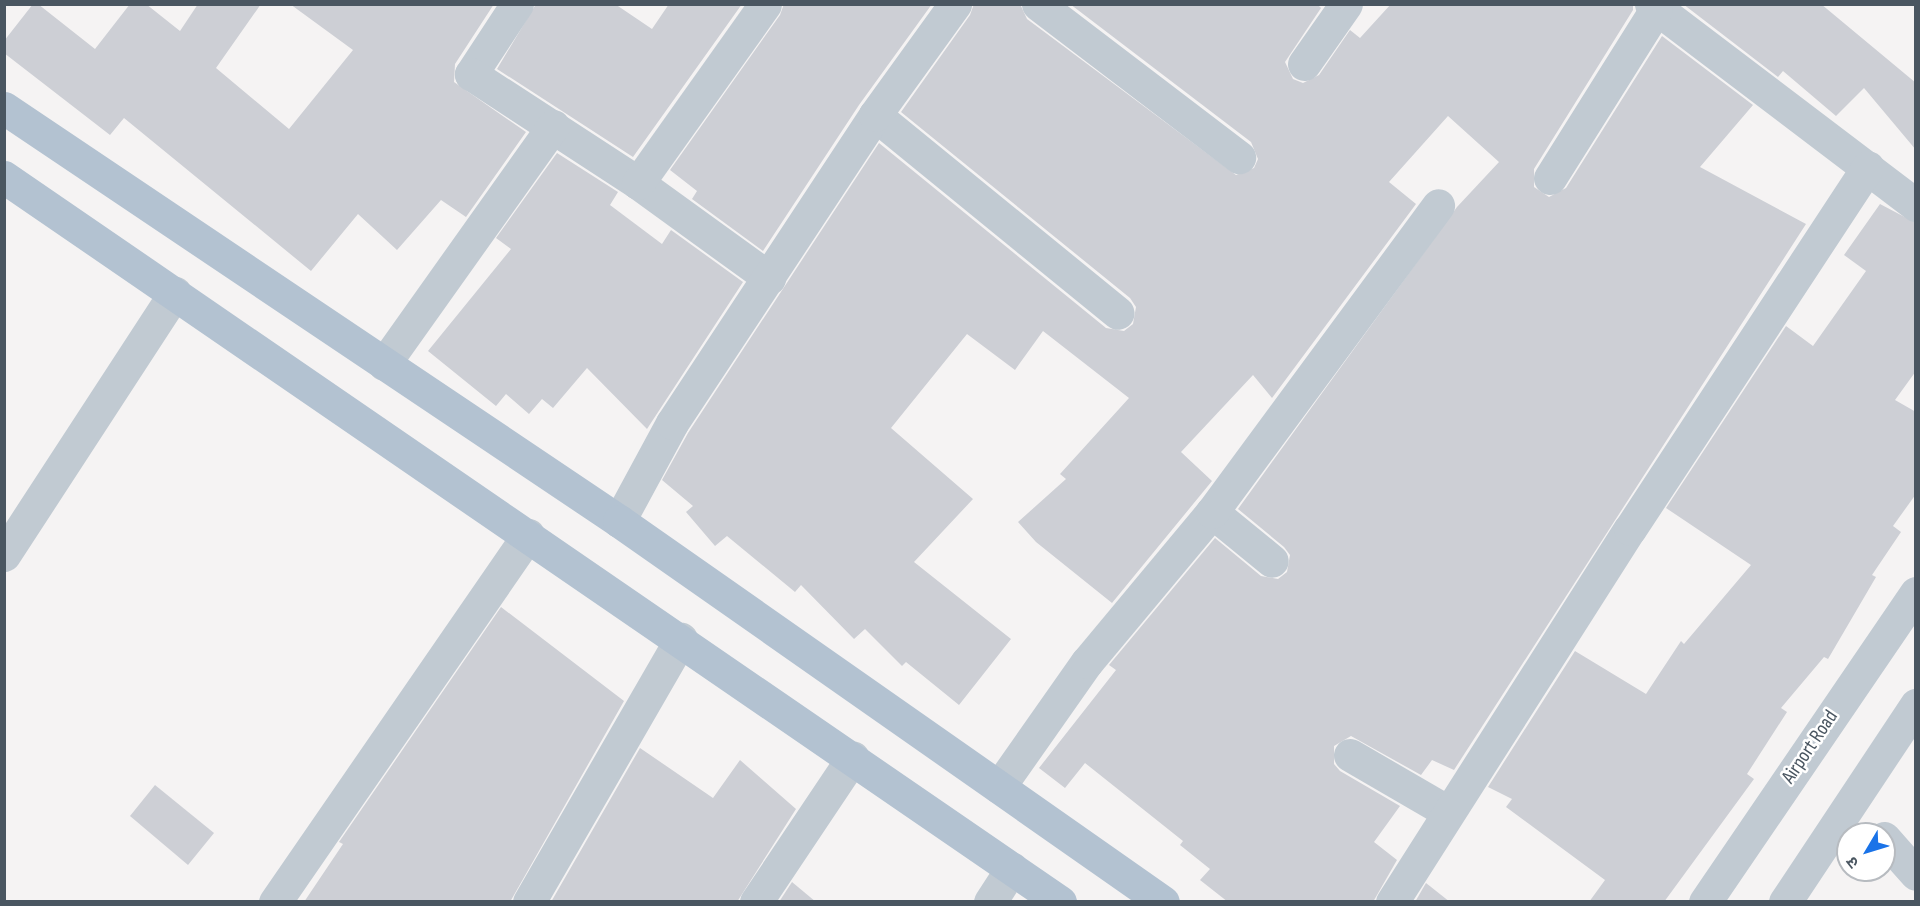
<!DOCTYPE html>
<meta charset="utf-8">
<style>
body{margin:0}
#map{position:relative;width:1920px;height:906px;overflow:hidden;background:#f5f3f3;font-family:"Sofia Sans Condensed","Noto Sans Devanagari",sans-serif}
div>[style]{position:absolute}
.building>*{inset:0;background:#cdcfd5}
.minor>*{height:33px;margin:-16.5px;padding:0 16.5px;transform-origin:16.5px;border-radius:16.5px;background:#c1cad2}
.major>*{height:33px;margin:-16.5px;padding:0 16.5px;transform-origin:16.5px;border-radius:16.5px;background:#b3c2d1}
span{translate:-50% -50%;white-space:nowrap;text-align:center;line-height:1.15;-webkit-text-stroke:5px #fff;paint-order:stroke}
.street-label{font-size:20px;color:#4a5661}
.frame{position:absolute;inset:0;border:6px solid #4a5661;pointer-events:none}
.north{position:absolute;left:1836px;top:822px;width:60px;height:60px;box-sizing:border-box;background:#fff;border:2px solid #b7bbc0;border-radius:50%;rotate:232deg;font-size:16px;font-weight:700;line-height:24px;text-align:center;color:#4a5661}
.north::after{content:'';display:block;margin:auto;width:21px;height:27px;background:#1a73e8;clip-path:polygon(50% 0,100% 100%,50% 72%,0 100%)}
</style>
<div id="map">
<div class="building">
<i style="clip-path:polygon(33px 4px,38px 4px,95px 49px,130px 4px,146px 4px,180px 31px,198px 4px,261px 4px,216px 68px,289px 129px,353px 50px,290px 4px,494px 4px,455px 64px,454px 82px,526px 132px,466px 217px,441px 200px,397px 250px,358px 214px,311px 271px,124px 118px,110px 135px,4px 53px,4px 41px)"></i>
<i style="clip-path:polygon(536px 4px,615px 4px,652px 29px,669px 4px,742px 4px,633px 157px,497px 69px)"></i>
<i style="clip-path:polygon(784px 4px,932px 4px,859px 105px,763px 251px,692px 199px,697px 191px,670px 170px,780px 15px)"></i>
<i style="clip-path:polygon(974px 4px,1020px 4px,1027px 19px,1236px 175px,1254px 168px,1258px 159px,1251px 142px,1070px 4px,1317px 4px,1321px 8px,1285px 62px,1293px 79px,1303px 83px,1319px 75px,1350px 30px,1360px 38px,1391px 4px,1633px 4px,1633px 10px,1534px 169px,1534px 187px,1549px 197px,1566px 188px,1662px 36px,1753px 105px,1700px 167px,1806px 224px,1454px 770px,1432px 760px,1421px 775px,1351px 736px,1334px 746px,1334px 764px,1340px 771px,1400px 806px,1374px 842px,1397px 860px,1373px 902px,1228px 902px,1200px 880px,1210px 869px,1180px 845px,1183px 841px,1085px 763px,1065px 788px,1039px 768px,1116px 670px,1109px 665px,1215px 538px,1261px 576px,1278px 579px,1287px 572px,1290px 555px,1284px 547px,1238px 509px,1457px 207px,1499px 162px,1448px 116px,1389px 182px,1416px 204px,1272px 398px,1253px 375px,1181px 452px,1212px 481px,1112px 603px,1036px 542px,1018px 522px,1066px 479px,1060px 474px,1129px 398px,1043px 331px,1015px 370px,967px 334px,891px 428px,973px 499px,914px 562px,1011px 639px,959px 705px,906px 662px,902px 666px,865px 629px,854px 639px,801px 585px,795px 592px,727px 536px,715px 546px,686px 512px,693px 506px,662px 480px,688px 433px,879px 143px,1106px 328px,1124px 331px,1133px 324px,1136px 307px,1130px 298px,901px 112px,970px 15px)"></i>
<i style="clip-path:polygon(1683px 4px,1821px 4px,1916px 83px,1916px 150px,1864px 88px,1836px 116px,1783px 71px,1778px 77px)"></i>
<i style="clip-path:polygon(557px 153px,618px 192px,610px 205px,662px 244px,671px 230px,743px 282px,647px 429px,587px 368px,553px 408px,542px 399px,529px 414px,506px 394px,496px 406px,428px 351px,511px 249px,496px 238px)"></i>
<i style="clip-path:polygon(1880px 204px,1916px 223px,1916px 371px,1895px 400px,1916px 412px,1916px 494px,1893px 526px,1901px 532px,1872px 575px,1876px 577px,1828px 659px,1824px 657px,1781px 708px,1787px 712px,1747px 774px,1754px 779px,1664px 902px,1589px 902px,1605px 880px,1506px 807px,1512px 799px,1488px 787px,1575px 651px,1646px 694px,1681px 641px,1684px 644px,1751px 565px,1666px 508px,1786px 326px,1813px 346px,1866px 271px,1844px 255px)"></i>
<i style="clip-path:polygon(501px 607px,624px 701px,510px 902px,304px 902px,343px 844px,339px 842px)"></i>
<i style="clip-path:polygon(640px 748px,713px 798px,740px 760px,796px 809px,737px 902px,551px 902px)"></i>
<i style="clip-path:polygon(155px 785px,214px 833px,188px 865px,130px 816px)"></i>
<i style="clip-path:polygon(792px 882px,816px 902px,779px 902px)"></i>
<i style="clip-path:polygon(1426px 883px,1450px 902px,1415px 902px)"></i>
</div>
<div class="minor">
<i style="left:517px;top:4px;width:84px;rotate:123.3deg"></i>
<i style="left:471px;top:74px;width:199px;rotate:33.1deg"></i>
<i style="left:638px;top:183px;width:162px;rotate:35.9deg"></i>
<i style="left:1038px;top:4px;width:253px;rotate:37.3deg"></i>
<i style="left:1651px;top:4px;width:333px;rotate:37.2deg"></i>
<i style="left:1304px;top:64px;width:73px;rotate:-55deg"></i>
<i style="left:875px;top:115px;width:313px;rotate:39.2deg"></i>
<i style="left:1550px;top:178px;width:199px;rotate:-57.9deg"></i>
<i style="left:638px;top:183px;width:219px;rotate:-54.6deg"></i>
<i style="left:384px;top:364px;width:292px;rotate:-54.6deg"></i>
<i style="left:1212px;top:512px;width:77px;rotate:39.2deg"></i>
<i style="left:619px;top:521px;width:111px;rotate:-61.6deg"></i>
<i style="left:672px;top:423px;width:369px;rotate:-56.6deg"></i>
<i style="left:875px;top:115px;width:137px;rotate:-54.2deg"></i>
<i style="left:4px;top:555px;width:313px;rotate:-56.9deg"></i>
<i style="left:1350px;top:755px;width:113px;rotate:30.2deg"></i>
<i style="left:999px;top:787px;width:153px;rotate:-54.9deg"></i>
<i style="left:1087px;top:662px;width:195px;rotate:-50.2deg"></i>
<i style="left:1212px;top:512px;width:381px;rotate:-53.6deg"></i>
<i style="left:1884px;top:838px;width:48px;rotate:48.4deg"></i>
<i style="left:275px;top:902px;width:446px;rotate:-55.4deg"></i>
<i style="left:529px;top:902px;width:304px;rotate:-60deg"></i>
<i style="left:756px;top:902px;width:174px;rotate:-56.2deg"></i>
<i style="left:990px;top:902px;width:40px;rotate:-57.1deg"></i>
<i style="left:1392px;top:902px;width:442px;rotate:-57.5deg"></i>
<i style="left:1630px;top:529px;width:433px;rotate:-56.7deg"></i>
<i style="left:1705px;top:902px;width:374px;rotate:-55.7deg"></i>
<i style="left:1785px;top:902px;width:237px;rotate:-56.4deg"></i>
</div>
<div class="major">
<i style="left:4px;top:108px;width:741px;rotate:33.88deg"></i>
<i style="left:619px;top:521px;width:664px;rotate:35.01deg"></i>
<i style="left:4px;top:177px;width:1281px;rotate:34.47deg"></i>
</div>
<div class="street-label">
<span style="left:1810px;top:747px;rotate:-56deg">Airport Road</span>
</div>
<div class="frame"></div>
<div class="north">उ</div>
</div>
